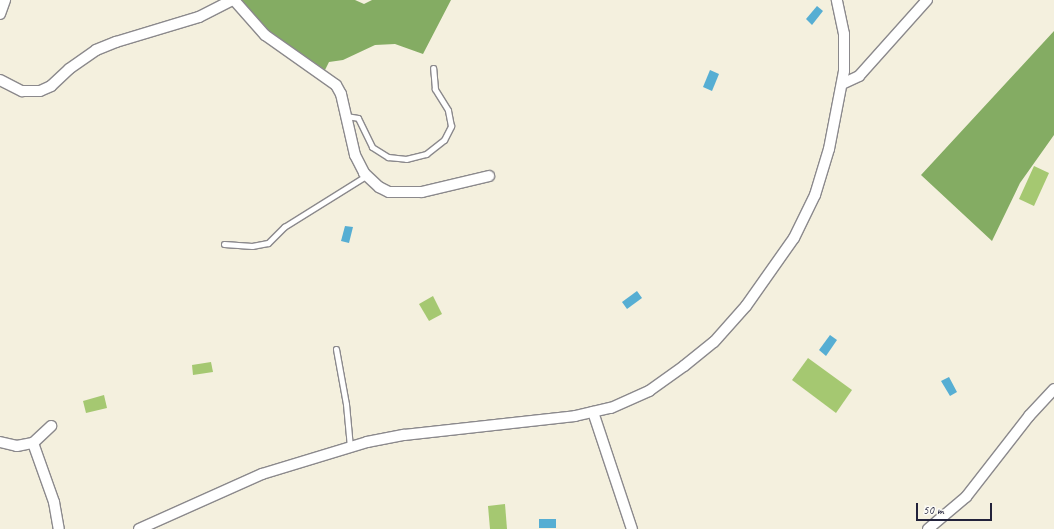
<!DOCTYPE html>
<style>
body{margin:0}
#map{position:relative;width:1054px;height:529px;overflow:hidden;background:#f4f0de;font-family:Caveat,sans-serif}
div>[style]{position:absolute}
.green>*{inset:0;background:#a5c871}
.forest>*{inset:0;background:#84ac63}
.water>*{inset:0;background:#56aed3}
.roads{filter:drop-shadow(1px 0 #8b898c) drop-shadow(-1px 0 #8b898c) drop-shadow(0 1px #8b898c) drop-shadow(0 -1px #8b898c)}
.lane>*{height:5px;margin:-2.5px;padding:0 2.5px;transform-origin:2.5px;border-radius:2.5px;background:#fff}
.street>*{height:10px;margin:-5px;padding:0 5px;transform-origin:5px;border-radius:5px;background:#fff}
span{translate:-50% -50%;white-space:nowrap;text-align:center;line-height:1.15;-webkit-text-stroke:4px #fdfcf7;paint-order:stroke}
.scale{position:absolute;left:916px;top:503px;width:76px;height:18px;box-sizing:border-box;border:2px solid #22223b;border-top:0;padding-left:5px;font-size:12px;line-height:14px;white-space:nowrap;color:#22223b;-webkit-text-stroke:3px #fdfcf7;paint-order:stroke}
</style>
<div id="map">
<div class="green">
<i style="clip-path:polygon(1034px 166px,1049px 173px,1034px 206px,1019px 199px)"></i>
<i style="clip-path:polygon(433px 296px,442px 314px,429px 321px,419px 304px)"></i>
<i style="clip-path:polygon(808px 358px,852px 390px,836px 413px,792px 380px)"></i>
<i style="clip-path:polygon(211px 362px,213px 372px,193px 375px,192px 365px)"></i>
<i style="clip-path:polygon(104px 395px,107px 408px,86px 413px,83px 401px)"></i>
<i style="clip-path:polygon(505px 504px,507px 529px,490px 529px,488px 506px)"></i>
</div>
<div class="forest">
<i style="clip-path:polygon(240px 0,355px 0,364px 4px,372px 0,451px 0,423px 54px,395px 44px,375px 45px,343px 60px,329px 62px,325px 70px,271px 33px)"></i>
<i style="clip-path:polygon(1054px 31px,1054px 135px,1020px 183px,992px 241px,921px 175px)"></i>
</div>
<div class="water">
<i style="clip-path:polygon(817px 6px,823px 11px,812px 25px,806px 19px)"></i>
<i style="clip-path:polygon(710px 70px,719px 74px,712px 91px,703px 87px)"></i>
<i style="clip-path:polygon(345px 226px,353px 227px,349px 243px,341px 241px)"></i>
<i style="clip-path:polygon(637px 291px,642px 298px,627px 309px,622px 302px)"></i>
<i style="clip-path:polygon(830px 335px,837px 340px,826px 356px,819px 350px)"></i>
<i style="clip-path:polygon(949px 377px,957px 392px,950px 396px,941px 381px)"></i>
<i style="clip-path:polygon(539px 519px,556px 519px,556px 528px,539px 528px)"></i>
</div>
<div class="roads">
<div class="lane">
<i style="left:346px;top:116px;width:12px;rotate:9deg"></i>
<i style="left:358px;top:118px;width:32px;rotate:64deg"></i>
<i style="left:372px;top:147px;width:19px;rotate:32deg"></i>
<i style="left:388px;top:157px;width:18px;rotate:6deg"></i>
<i style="left:406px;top:159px;width:21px;rotate:-14deg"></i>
<i style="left:426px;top:154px;width:23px;rotate:-38deg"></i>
<i style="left:444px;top:140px;width:16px;rotate:-63deg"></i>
<i style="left:451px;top:126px;width:16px;rotate:-101deg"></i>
<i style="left:448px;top:110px;width:25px;rotate:-122deg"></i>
<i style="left:435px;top:89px;width:21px;rotate:-95deg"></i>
<i style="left:224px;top:244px;width:28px;rotate:4deg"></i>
<i style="left:252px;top:246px;width:16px;rotate:-11deg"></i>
<i style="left:268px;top:243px;width:23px;rotate:-45deg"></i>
<i style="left:284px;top:227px;width:97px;rotate:-31.9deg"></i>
<i style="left:336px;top:349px;width:56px;rotate:79.7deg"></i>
<i style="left:346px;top:404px;width:43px;rotate:84.7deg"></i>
</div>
<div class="street">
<i style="left:234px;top:0;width:47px;rotate:48.5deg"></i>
<i style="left:265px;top:35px;width:87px;rotate:35.2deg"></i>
<i style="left:336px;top:85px;width:10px;rotate:61deg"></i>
<i style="left:341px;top:94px;width:63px;rotate:77.1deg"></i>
<i style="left:355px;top:155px;width:20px;rotate:63deg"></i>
<i style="left:364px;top:173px;width:21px;rotate:43deg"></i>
<i style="left:379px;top:187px;width:11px;rotate:27deg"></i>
<i style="left:389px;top:192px;width:33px"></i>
<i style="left:422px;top:192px;width:69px;rotate:-13.4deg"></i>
<i style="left:0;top:14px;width:15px;rotate:-70deg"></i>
<i style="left:0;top:80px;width:25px;rotate:27deg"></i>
<i style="left:22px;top:91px;width:18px"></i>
<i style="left:40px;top:91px;width:12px;rotate:-24deg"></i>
<i style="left:51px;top:86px;width:25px;rotate:-43deg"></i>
<i style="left:69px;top:69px;width:33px;rotate:-35deg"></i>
<i style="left:96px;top:50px;width:22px;rotate:-22deg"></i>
<i style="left:116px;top:42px;width:87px;rotate:-16.8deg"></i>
<i style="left:199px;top:17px;width:38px;rotate:-27deg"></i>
<i style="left:842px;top:84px;width:19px;rotate:-25deg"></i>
<i style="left:859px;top:76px;width:102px;rotate:-48.2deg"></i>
<i style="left:593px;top:412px;width:123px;rotate:71.6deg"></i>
<i style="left:0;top:442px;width:17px;rotate:13deg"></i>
<i style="left:17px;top:446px;width:16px;rotate:-11deg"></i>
<i style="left:33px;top:443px;width:25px;rotate:-43deg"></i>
<i style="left:33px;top:443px;width:63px;rotate:70.4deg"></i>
<i style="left:54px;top:502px;width:27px;rotate:80deg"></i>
<i style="left:139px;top:529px;width:135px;rotate:-24.1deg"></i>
<i style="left:262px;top:474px;width:110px;rotate:-16.9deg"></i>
<i style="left:367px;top:442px;width:38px;rotate:-11deg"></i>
<i style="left:404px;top:435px;width:172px;rotate:-6.3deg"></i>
<i style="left:575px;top:416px;width:37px;rotate:-13deg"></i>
<i style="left:611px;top:408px;width:42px;rotate:-24.1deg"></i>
<i style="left:649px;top:391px;width:43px;rotate:-35.5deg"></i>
<i style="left:684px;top:366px;width:38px;rotate:-39deg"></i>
<i style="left:714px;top:342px;width:48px;rotate:-48.4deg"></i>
<i style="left:746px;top:306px;width:83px;rotate:-54.8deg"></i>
<i style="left:794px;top:238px;width:48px;rotate:-64deg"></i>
<i style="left:815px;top:195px;width:48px;rotate:-73.1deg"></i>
<i style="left:829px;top:149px;width:79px;rotate:-79.1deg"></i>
<i style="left:844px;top:71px;width:37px;rotate:-90deg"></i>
<i style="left:844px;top:34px;width:35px;rotate:-102deg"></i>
<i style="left:928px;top:529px;width:50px;rotate:-40.1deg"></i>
<i style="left:966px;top:497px;width:103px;rotate:-52.1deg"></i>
<i style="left:1029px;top:416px;width:37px;rotate:-47deg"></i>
</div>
</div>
<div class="scale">50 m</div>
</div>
